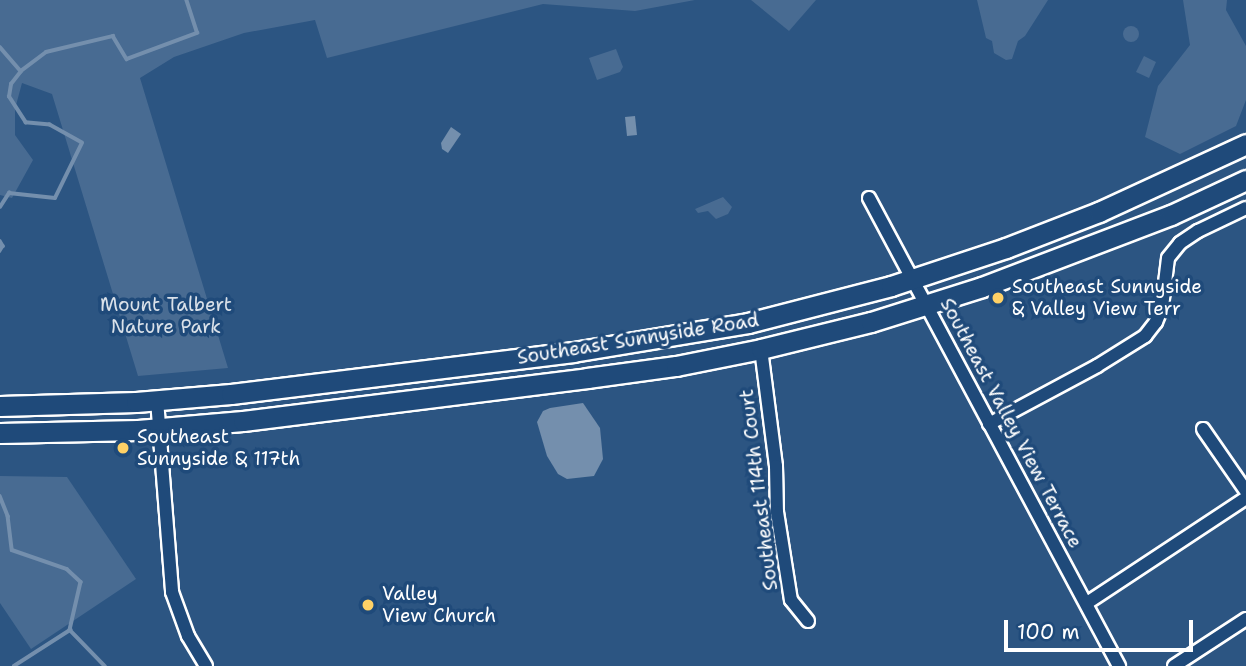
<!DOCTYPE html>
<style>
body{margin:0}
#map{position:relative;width:1246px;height:666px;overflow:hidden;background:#2c5582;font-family:"Shantell Sans",sans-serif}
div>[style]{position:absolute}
.green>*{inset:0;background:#486b92}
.round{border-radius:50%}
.water>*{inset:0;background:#748fad}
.stream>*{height:3.5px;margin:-1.75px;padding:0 1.75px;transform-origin:1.75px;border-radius:1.75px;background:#748fad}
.roads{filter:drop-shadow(2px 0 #fff) drop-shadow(-2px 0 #fff) drop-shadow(0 2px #fff) drop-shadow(0 -2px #fff)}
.minor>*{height:12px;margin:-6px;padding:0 6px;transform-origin:6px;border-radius:6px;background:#1f4a7a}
.primary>*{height:19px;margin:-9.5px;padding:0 9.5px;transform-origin:9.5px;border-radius:9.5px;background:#1f4a7a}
.dots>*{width:19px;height:19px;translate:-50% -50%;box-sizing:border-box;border:4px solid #1f4a7a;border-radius:50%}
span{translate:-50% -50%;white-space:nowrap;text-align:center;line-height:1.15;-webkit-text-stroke:7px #1f4a7a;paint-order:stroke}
.poi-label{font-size:19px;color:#fff}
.left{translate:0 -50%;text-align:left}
.park-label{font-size:19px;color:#dae1e9}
.street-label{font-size:19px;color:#fff}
.scale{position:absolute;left:1004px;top:620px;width:189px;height:32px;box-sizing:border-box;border:4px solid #fff;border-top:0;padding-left:9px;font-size:21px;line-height:24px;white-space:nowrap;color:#fff;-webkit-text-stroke:5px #1f4a7a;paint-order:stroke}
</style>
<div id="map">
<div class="green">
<i style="clip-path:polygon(0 0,695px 0,635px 11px,543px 4px,327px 58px,315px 20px,244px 33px,174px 57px,140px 78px,228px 368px,138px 376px,52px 94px,22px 83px,15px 109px,15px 135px,33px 160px,12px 198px,0 195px)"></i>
<i style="clip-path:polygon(751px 0,816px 0,789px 31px)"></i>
<i style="clip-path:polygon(977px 0,1048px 0,1025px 36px,1018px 41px,1012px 59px,1006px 60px,994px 53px,992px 41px,986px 38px)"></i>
<i style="clip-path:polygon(1183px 0,1227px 0,1226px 10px,1246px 46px,1246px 100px,1236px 126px,1180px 154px,1145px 137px,1158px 86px,1190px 45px)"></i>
<i class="round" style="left:1123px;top:26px;width:16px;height:16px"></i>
<i style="clip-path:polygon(616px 49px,623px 67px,620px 72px,597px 80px,589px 58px)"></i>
<i style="clip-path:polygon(1144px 56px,1156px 62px,1149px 78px,1136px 72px)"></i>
<i style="clip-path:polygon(723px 197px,732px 207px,728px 214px,716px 219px,708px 211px,698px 213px,695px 209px)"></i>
<i style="clip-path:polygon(0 476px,67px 477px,136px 579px,31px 649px,0 603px)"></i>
</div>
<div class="water">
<i style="clip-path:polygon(635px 116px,637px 135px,627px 136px,625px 117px)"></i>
<i style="clip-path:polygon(451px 127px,461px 134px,448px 153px,442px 149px,441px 143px)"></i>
<i style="clip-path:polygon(583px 403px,600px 428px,603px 459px,594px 476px,567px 479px,558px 474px,547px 456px,537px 422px,543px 411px,550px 408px)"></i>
</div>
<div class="stream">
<i style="left:0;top:47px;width:32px;rotate:49deg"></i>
<i style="left:0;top:207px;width:17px;rotate:-57deg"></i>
<i style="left:9px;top:193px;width:46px;rotate:6.2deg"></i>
<i style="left:55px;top:198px;width:61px;rotate:-63.9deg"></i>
<i style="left:82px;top:143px;width:37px;rotate:-151deg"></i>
<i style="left:50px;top:125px;width:24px;rotate:-175deg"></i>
<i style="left:26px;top:123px;width:31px;rotate:-123deg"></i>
<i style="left:9px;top:97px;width:13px;rotate:-81deg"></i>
<i style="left:11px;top:84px;width:16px;rotate:-52deg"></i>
<i style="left:21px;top:71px;width:31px;rotate:-37deg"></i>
<i style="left:46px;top:52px;width:69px;rotate:-13.4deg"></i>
<i style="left:113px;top:36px;width:27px;rotate:59deg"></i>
<i style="left:127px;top:59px;width:75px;rotate:-20.4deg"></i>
<i style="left:197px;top:33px;width:35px;rotate:-108deg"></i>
<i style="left:0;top:241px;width:6px;rotate:59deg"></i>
<i style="left:3px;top:246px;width:6px;rotate:121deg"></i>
<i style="left:0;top:496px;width:22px;rotate:68deg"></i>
<i style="left:8px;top:516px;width:34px;rotate:83deg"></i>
<i style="left:12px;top:550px;width:58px;rotate:19.1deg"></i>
<i style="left:67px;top:569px;width:19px;rotate:43deg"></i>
<i style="left:81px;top:582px;width:49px;rotate:102.9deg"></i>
<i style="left:70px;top:630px;width:50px;rotate:45.8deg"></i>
<i style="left:14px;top:666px;width:67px;rotate:-32.7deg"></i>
</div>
<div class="roads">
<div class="minor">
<i style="left:869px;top:198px;width:531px;rotate:61.89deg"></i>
<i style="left:761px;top:349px;width:118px;rotate:82.7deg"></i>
<i style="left:776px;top:466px;width:46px;rotate:88.8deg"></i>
<i style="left:777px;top:512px;width:89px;rotate:81deg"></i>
<i style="left:791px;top:600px;width:27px;rotate:51deg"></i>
<i style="left:157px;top:400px;width:193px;rotate:85.5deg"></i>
<i style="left:172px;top:592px;width:47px;rotate:70deg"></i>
<i style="left:188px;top:636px;width:35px;rotate:59deg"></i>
<i style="left:989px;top:424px;width:123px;rotate:-28.2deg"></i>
<i style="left:1097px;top:366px;width:57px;rotate:-32deg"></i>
<i style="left:1145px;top:336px;width:18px;rotate:-52deg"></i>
<i style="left:1156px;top:322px;width:16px;rotate:-68deg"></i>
<i style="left:1162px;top:307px;width:49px;rotate:-83deg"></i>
<i style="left:1168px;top:258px;width:19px;rotate:-51deg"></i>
<i style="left:1180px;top:243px;width:22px;rotate:-34deg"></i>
<i style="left:1198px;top:231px;width:53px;rotate:-25.6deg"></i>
<i style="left:1203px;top:429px;width:75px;rotate:55.3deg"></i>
<i style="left:1087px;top:603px;width:191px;rotate:-33.4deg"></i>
<i style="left:1174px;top:666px;width:86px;rotate:-33.1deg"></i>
</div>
<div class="primary">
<i style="left:0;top:406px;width:136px;rotate:-1.7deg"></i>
<i style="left:136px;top:402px;width:95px;rotate:-4.8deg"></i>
<i style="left:231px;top:394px;width:345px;rotate:-7deg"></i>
<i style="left:573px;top:352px;width:177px;rotate:-9.4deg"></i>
<i style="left:748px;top:323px;width:148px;rotate:-14.5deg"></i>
<i style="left:891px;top:286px;width:121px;rotate:-18.3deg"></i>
<i style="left:1006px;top:248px;width:100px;rotate:-21.2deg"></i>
<i style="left:1099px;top:212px;width:162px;rotate:-24.8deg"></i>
<i style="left:0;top:433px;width:138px;rotate:-1.2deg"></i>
<i style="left:138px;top:430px;width:105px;rotate:-4.9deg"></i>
<i style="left:243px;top:421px;width:347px;rotate:-7.1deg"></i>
<i style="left:587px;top:378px;width:90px;rotate:-7.7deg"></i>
<i style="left:676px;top:366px;width:87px;rotate:-11.3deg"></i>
<i style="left:761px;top:349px;width:113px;rotate:-13.8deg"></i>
<i style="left:871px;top:322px;width:116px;rotate:-17.5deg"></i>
<i style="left:982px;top:287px;width:202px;rotate:-20.9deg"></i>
<i style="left:1171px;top:215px;width:83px;rotate:-25deg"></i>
</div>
</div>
<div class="dots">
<i style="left:998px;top:298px;background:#ffd166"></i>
<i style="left:123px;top:448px;background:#ffd166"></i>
<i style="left:368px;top:605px;background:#ffd166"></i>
</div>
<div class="poi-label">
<span class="left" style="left:1012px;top:298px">Southeast Sunnyside<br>&amp; Valley View Terr</span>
<span class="left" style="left:137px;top:448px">Southeast<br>Sunnyside &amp; 117th</span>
<span class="left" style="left:382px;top:605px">Valley<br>View Church</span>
</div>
<div class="park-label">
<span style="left:166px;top:316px">Mount Talbert<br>Nature Park</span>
</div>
<div class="street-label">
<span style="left:638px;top:339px;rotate:-9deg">Southeast Sunnyside Road</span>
<span style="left:1011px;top:423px;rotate:62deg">Southeast Valley View Terrace</span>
<span style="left:759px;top:490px;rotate:-97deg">Southeast 114th Court</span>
</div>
<div class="scale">100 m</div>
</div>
